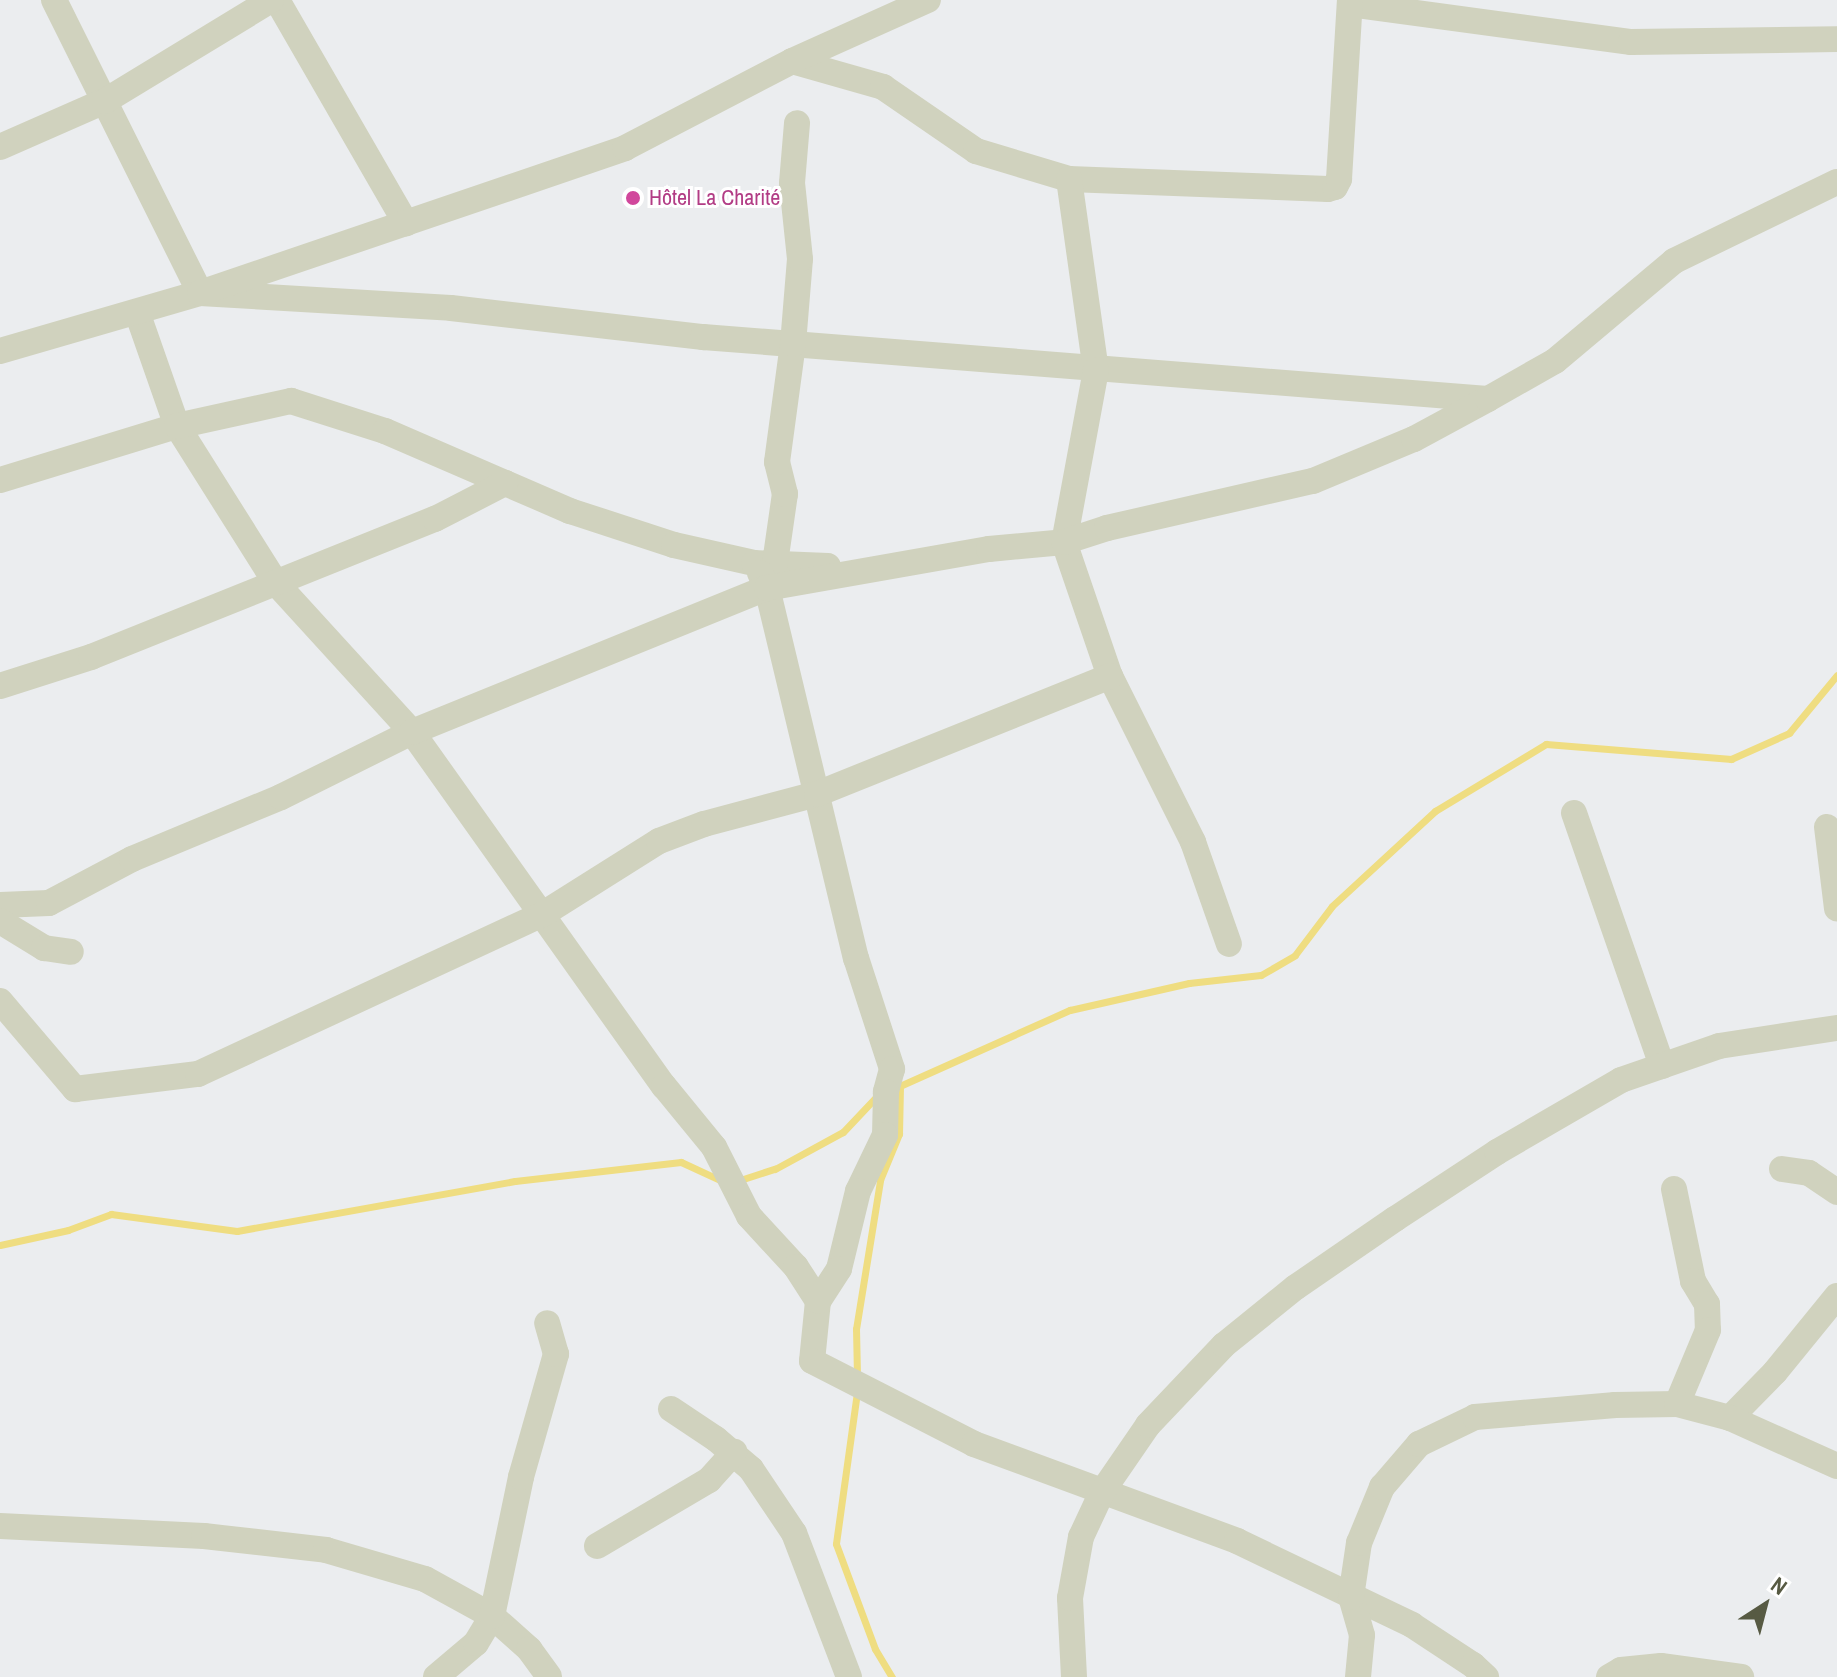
<!DOCTYPE html>
<meta charset="utf-8">
<style>
body{margin:0}
#map{position:relative;width:1837px;height:1677px;overflow:hidden;background:#ebedef;font-family:"Archivo Narrow",sans-serif}
div>[style]{position:absolute}
.stream>*{height:7px;margin:-3.5px;padding:0 3.5px;transform-origin:3.5px;border-radius:3.5px;background:#efdd81}
.minor>*{height:26px;margin:-13px;padding:0 13px;transform-origin:13px;border-radius:13px;background:#d0d2be}
.dots>*{width:22px;height:22px;translate:-50% -50%;box-sizing:border-box;border:4px solid #fff;border-radius:50%}
span{translate:-50% -50%;white-space:nowrap;text-align:center;line-height:1.15;-webkit-text-stroke:6px #fff;paint-order:stroke}
.hotel-label{font-size:22px;color:#b23c85}
.left{translate:0 -50%;text-align:left}
.north{position:absolute;left:1725px;top:1565px;width:80px;height:80px;-webkit-text-stroke:6px #fff;paint-order:stroke;rotate:36deg;font-size:22px;font-weight:700;line-height:32px;text-align:center;color:#575a43}
.north::after{content:'';display:block;margin:auto;width:28px;height:36px;background:#575a43;clip-path:polygon(50% 0,100% 100%,50% 72%,0 100%)}
</style>
<div id="map">
<div class="stream">
<i style="left:893px;top:1089px;width:194px;rotate:-24.1deg"></i>
<i style="left:1070px;top:1010px;width:122px;rotate:-12.8deg"></i>
<i style="left:1189px;top:983px;width:72px;rotate:-6.3deg"></i>
<i style="left:1261px;top:975px;width:39px;rotate:-30deg"></i>
<i style="left:1295px;top:955px;width:61px;rotate:-52.9deg"></i>
<i style="left:1332px;top:906px;width:140px;rotate:-42.7deg"></i>
<i style="left:1435px;top:811px;width:130px;rotate:-31.1deg"></i>
<i style="left:1546px;top:744px;width:186px;rotate:4.6deg"></i>
<i style="left:1731px;top:759px;width:64px;rotate:-24.1deg"></i>
<i style="left:1789px;top:733px;width:75px;rotate:-50.4deg"></i>
<i style="left:737px;top:1181px;width:40px;rotate:-18deg"></i>
<i style="left:775px;top:1169px;width:77px;rotate:-28.6deg"></i>
<i style="left:843px;top:1132px;width:51px;rotate:-46.6deg"></i>
<i style="left:0;top:1245px;width:70px;rotate:-12.4deg"></i>
<i style="left:68px;top:1230px;width:46px;rotate:-20.4deg"></i>
<i style="left:111px;top:1214px;width:127px;rotate:7.7deg"></i>
<i style="left:237px;top:1231px;width:282px;rotate:-10.2deg"></i>
<i style="left:515px;top:1181px;width:167px;rotate:-6.5deg"></i>
<i style="left:681px;top:1162px;width:45px;rotate:24.9deg"></i>
<i style="left:857px;top:1376px;width:47px;rotate:-91.2deg"></i>
<i style="left:856px;top:1329px;width:151px;rotate:-80.8deg"></i>
<i style="left:880px;top:1180px;width:50px;rotate:-67.6deg"></i>
<i style="left:899px;top:1134px;width:47px;rotate:-88.8deg"></i>
<i style="left:857px;top:1392px;width:153px;rotate:97.9deg"></i>
<i style="left:836px;top:1544px;width:112px;rotate:69.6deg"></i>
<i style="left:875px;top:1649px;width:33px;rotate:59deg"></i>
</div>
<div class="minor">
<i style="left:54px;top:0;width:327px;rotate:63.5deg"></i>
<i style="left:200px;top:293px;width:251px;rotate:3.4deg"></i>
<i style="left:451px;top:308px;width:254px;rotate:6.6deg"></i>
<i style="left:703px;top:337px;width:787px;rotate:4.52deg"></i>
<i style="left:277px;top:0;width:258px;rotate:60deg"></i>
<i style="left:1350px;top:4px;width:284px;rotate:7.7deg"></i>
<i style="left:1631px;top:42px;width:206px;rotate:-0.8deg"></i>
<i style="left:792px;top:61px;width:95px;rotate:15.9deg"></i>
<i style="left:883px;top:87px;width:113px;rotate:34.5deg"></i>
<i style="left:976px;top:151px;width:97px;rotate:16.8deg"></i>
<i style="left:1069px;top:179px;width:259px;rotate:2.2deg"></i>
<i style="left:1328px;top:189px;width:7px;rotate:-16deg"></i>
<i style="left:1335px;top:187px;width:9px;rotate:-63deg"></i>
<i style="left:1339px;top:179px;width:179px;rotate:-86.5deg"></i>
<i style="left:0;top:147px;width:115px;rotate:-23.7deg"></i>
<i style="left:105px;top:101px;width:194px;rotate:-31.3deg"></i>
<i style="left:1069px;top:179px;width:193px;rotate:82deg"></i>
<i style="left:1096px;top:370px;width:175px;rotate:100.5deg"></i>
<i style="left:1064px;top:542px;width:142px;rotate:71.1deg"></i>
<i style="left:1110px;top:676px;width:186px;rotate:63.4deg"></i>
<i style="left:1193px;top:842px;width:108px;rotate:70.6deg"></i>
<i style="left:137px;top:312px;width:121px;rotate:70.7deg"></i>
<i style="left:177px;top:426px;width:186px;rotate:57.8deg"></i>
<i style="left:276px;top:583px;width:202px;rotate:47.6deg"></i>
<i style="left:412px;top:732px;width:435px;rotate:54.6deg"></i>
<i style="left:664px;top:1086px;width:79px;rotate:50.7deg"></i>
<i style="left:714px;top:1147px;width:77px;rotate:63.1deg"></i>
<i style="left:749px;top:1216px;width:69px;rotate:47.3deg"></i>
<i style="left:796px;top:1267px;width:40px;rotate:57.1deg"></i>
<i style="left:818px;top:1301px;width:60px;rotate:95.7deg"></i>
<i style="left:812px;top:1361px;width:182px;rotate:27.1deg"></i>
<i style="left:974px;top:1444px;width:280px;rotate:20.2deg"></i>
<i style="left:1237px;top:1541px;width:194px;rotate:25.6deg"></i>
<i style="left:1412px;top:1625px;width:73px;rotate:33.3deg"></i>
<i style="left:1473px;top:1665px;width:18px;rotate:43deg"></i>
<i style="left:0;top:351px;width:208px;rotate:-16.2deg"></i>
<i style="left:200px;top:293px;width:449px;rotate:-18.8deg"></i>
<i style="left:625px;top:148px;width:188px;rotate:-27.5deg"></i>
<i style="left:792px;top:61px;width:149px;rotate:-24.2deg"></i>
<i style="left:0;top:480px;width:185px;rotate:-17deg"></i>
<i style="left:177px;top:426px;width:117px;rotate:-12.4deg"></i>
<i style="left:291px;top:401px;width:99px;rotate:17.7deg"></i>
<i style="left:385px;top:431px;width:202px;rotate:23.4deg"></i>
<i style="left:570px;top:511px;width:109px;rotate:18.1deg"></i>
<i style="left:674px;top:545px;width:82px;rotate:12.7deg"></i>
<i style="left:754px;top:563px;width:74px;rotate:2.3deg"></i>
<i style="left:775px;top:563px;width:70px;rotate:-81.8deg"></i>
<i style="left:785px;top:494px;width:33px;rotate:-104deg"></i>
<i style="left:777px;top:462px;width:119px;rotate:-82.3deg"></i>
<i style="left:793px;top:344px;width:85px;rotate:-85.3deg"></i>
<i style="left:800px;top:259px;width:76px;rotate:-96deg"></i>
<i style="left:792px;top:183px;width:60px;rotate:-85.2deg"></i>
<i style="left:760px;top:573px;width:17px;rotate:65deg"></i>
<i style="left:767px;top:588px;width:381px;rotate:76.5deg"></i>
<i style="left:856px;top:958px;width:117px;rotate:72deg"></i>
<i style="left:892px;top:1069px;width:24px;rotate:105deg"></i>
<i style="left:886px;top:1092px;width:43px;rotate:91.3deg"></i>
<i style="left:885px;top:1135px;width:62px;rotate:115.7deg"></i>
<i style="left:858px;top:1191px;width:80px;rotate:103.7deg"></i>
<i style="left:839px;top:1269px;width:38px;rotate:123deg"></i>
<i style="left:0;top:686px;width:96px;rotate:-17.7deg"></i>
<i style="left:91px;top:657px;width:371px;rotate:-21.9deg"></i>
<i style="left:435px;top:519px;width:79px;rotate:-27.2deg"></i>
<i style="left:1574px;top:813px;width:268px;rotate:70.8deg"></i>
<i style="left:1827px;top:827px;width:82px;rotate:83deg"></i>
<i style="left:0;top:905px;width:49px;rotate:-2.3deg"></i>
<i style="left:49px;top:903px;width:94px;rotate:-27.9deg"></i>
<i style="left:132px;top:859px;width:161px;rotate:-22.6deg"></i>
<i style="left:281px;top:797px;width:146px;rotate:-26.4deg"></i>
<i style="left:412px;top:732px;width:383px;rotate:-22.1deg"></i>
<i style="left:767px;top:588px;width:225px;rotate:-10deg"></i>
<i style="left:989px;top:549px;width:75px;rotate:-5.3deg"></i>
<i style="left:1064px;top:542px;width:45px;rotate:-18deg"></i>
<i style="left:1107px;top:528px;width:211px;rotate:-12.9deg"></i>
<i style="left:1313px;top:481px;width:109px;rotate:-22.6deg"></i>
<i style="left:1414px;top:439px;width:84px;rotate:-28.4deg"></i>
<i style="left:1488px;top:399px;width:77px;rotate:-29.6deg"></i>
<i style="left:1555px;top:361px;width:155px;rotate:-40deg"></i>
<i style="left:1674px;top:261px;width:181px;rotate:-25.9deg"></i>
<i style="left:0;top:921px;width:52px;rotate:31.5deg"></i>
<i style="left:44px;top:948px;width:27px;rotate:8deg"></i>
<i style="left:0;top:1001px;width:116px;rotate:49.6deg"></i>
<i style="left:75px;top:1089px;width:124px;rotate:-7deg"></i>
<i style="left:198px;top:1074px;width:380px;rotate:-24.9deg"></i>
<i style="left:543px;top:914px;width:137px;rotate:-32.2deg"></i>
<i style="left:659px;top:841px;width:48px;rotate:-20.7deg"></i>
<i style="left:704px;top:824px;width:117px;rotate:-14.9deg"></i>
<i style="left:817px;top:794px;width:316px;rotate:-21.9deg"></i>
<i style="left:1782px;top:1169px;width:27px;rotate:8deg"></i>
<i style="left:1809px;top:1173px;width:34px;rotate:34deg"></i>
<i style="left:1674px;top:1189px;width:94px;rotate:78.3deg"></i>
<i style="left:1693px;top:1281px;width:27px;rotate:59deg"></i>
<i style="left:1707px;top:1304px;width:26px;rotate:88deg"></i>
<i style="left:1708px;top:1330px;width:80px;rotate:112.7deg"></i>
<i style="left:671px;top:1409px;width:54px;rotate:33.7deg"></i>
<i style="left:716px;top:1439px;width:46px;rotate:40.6deg"></i>
<i style="left:751px;top:1469px;width:77px;rotate:56.1deg"></i>
<i style="left:794px;top:1533px;width:154px;rotate:69.1deg"></i>
<i style="left:1730px;top:1418px;width:64px;rotate:-45.6deg"></i>
<i style="left:1775px;top:1372px;width:98px;rotate:-50.8deg"></i>
<i style="left:0;top:1526px;width:204px;rotate:2.8deg"></i>
<i style="left:204px;top:1536px;width:123px;rotate:6.5deg"></i>
<i style="left:326px;top:1550px;width:103px;rotate:16.3deg"></i>
<i style="left:425px;top:1579px;width:77px;rotate:28.9deg"></i>
<i style="left:492px;top:1616px;width:50px;rotate:41.7deg"></i>
<i style="left:529px;top:1649px;width:34px;rotate:54deg"></i>
<i style="left:597px;top:1546px;width:130px;rotate:-30.5deg"></i>
<i style="left:709px;top:1480px;width:38px;rotate:-48deg"></i>
<i style="left:436px;top:1677px;width:52px;rotate:-40.4deg"></i>
<i style="left:476px;top:1643px;width:31px;rotate:-59deg"></i>
<i style="left:492px;top:1616px;width:142px;rotate:-78.2deg"></i>
<i style="left:521px;top:1477px;width:128px;rotate:-74.1deg"></i>
<i style="left:556px;top:1354px;width:32px;rotate:-106deg"></i>
<i style="left:1074px;top:1677px;width:79px;rotate:-92.9deg"></i>
<i style="left:1070px;top:1598px;width:62px;rotate:-79.8deg"></i>
<i style="left:1081px;top:1537px;width:50px;rotate:-65deg"></i>
<i style="left:1102px;top:1492px;width:81px;rotate:-55.5deg"></i>
<i style="left:1148px;top:1425px;width:110px;rotate:-46.5deg"></i>
<i style="left:1224px;top:1345px;width:92px;rotate:-38.9deg"></i>
<i style="left:1296px;top:1287px;width:120px;rotate:-34.5deg"></i>
<i style="left:1395px;top:1219px;width:122px;rotate:-33.3deg"></i>
<i style="left:1497px;top:1152px;width:143px;rotate:-30.1deg"></i>
<i style="left:1621px;top:1080px;width:104px;rotate:-19.1deg"></i>
<i style="left:1719px;top:1046px;width:119px;rotate:-8.7deg"></i>
<i style="left:1358px;top:1677px;width:42px;rotate:-84.6deg"></i>
<i style="left:1362px;top:1635px;width:40px;rotate:-106deg"></i>
<i style="left:1351px;top:1597px;width:55px;rotate:-81.6deg"></i>
<i style="left:1359px;top:1543px;width:61px;rotate:-67.7deg"></i>
<i style="left:1382px;top:1487px;width:57px;rotate:-49.3deg"></i>
<i style="left:1419px;top:1444px;width:62px;rotate:-25.7deg"></i>
<i style="left:1475px;top:1417px;width:141px;rotate:-4.9deg"></i>
<i style="left:1615px;top:1405px;width:62px;rotate:-0.9deg"></i>
<i style="left:1677px;top:1404px;width:55px;rotate:14.8deg"></i>
<i style="left:1730px;top:1418px;width:117px;rotate:24.2deg"></i>
<i style="left:1609px;top:1677px;width:14px;rotate:-30deg"></i>
<i style="left:1621px;top:1670px;width:40px;rotate:-5.7deg"></i>
<i style="left:1661px;top:1666px;width:81px;rotate:7.8deg"></i>
</div>
<div class="dots">
<i style="left:633px;top:198px;background:#d1479c"></i>
</div>
<div class="hotel-label">
<span class="left" style="left:649px;top:198px">Hôtel La Charité</span>
</div>
<div class="north">N</div>
</div>
